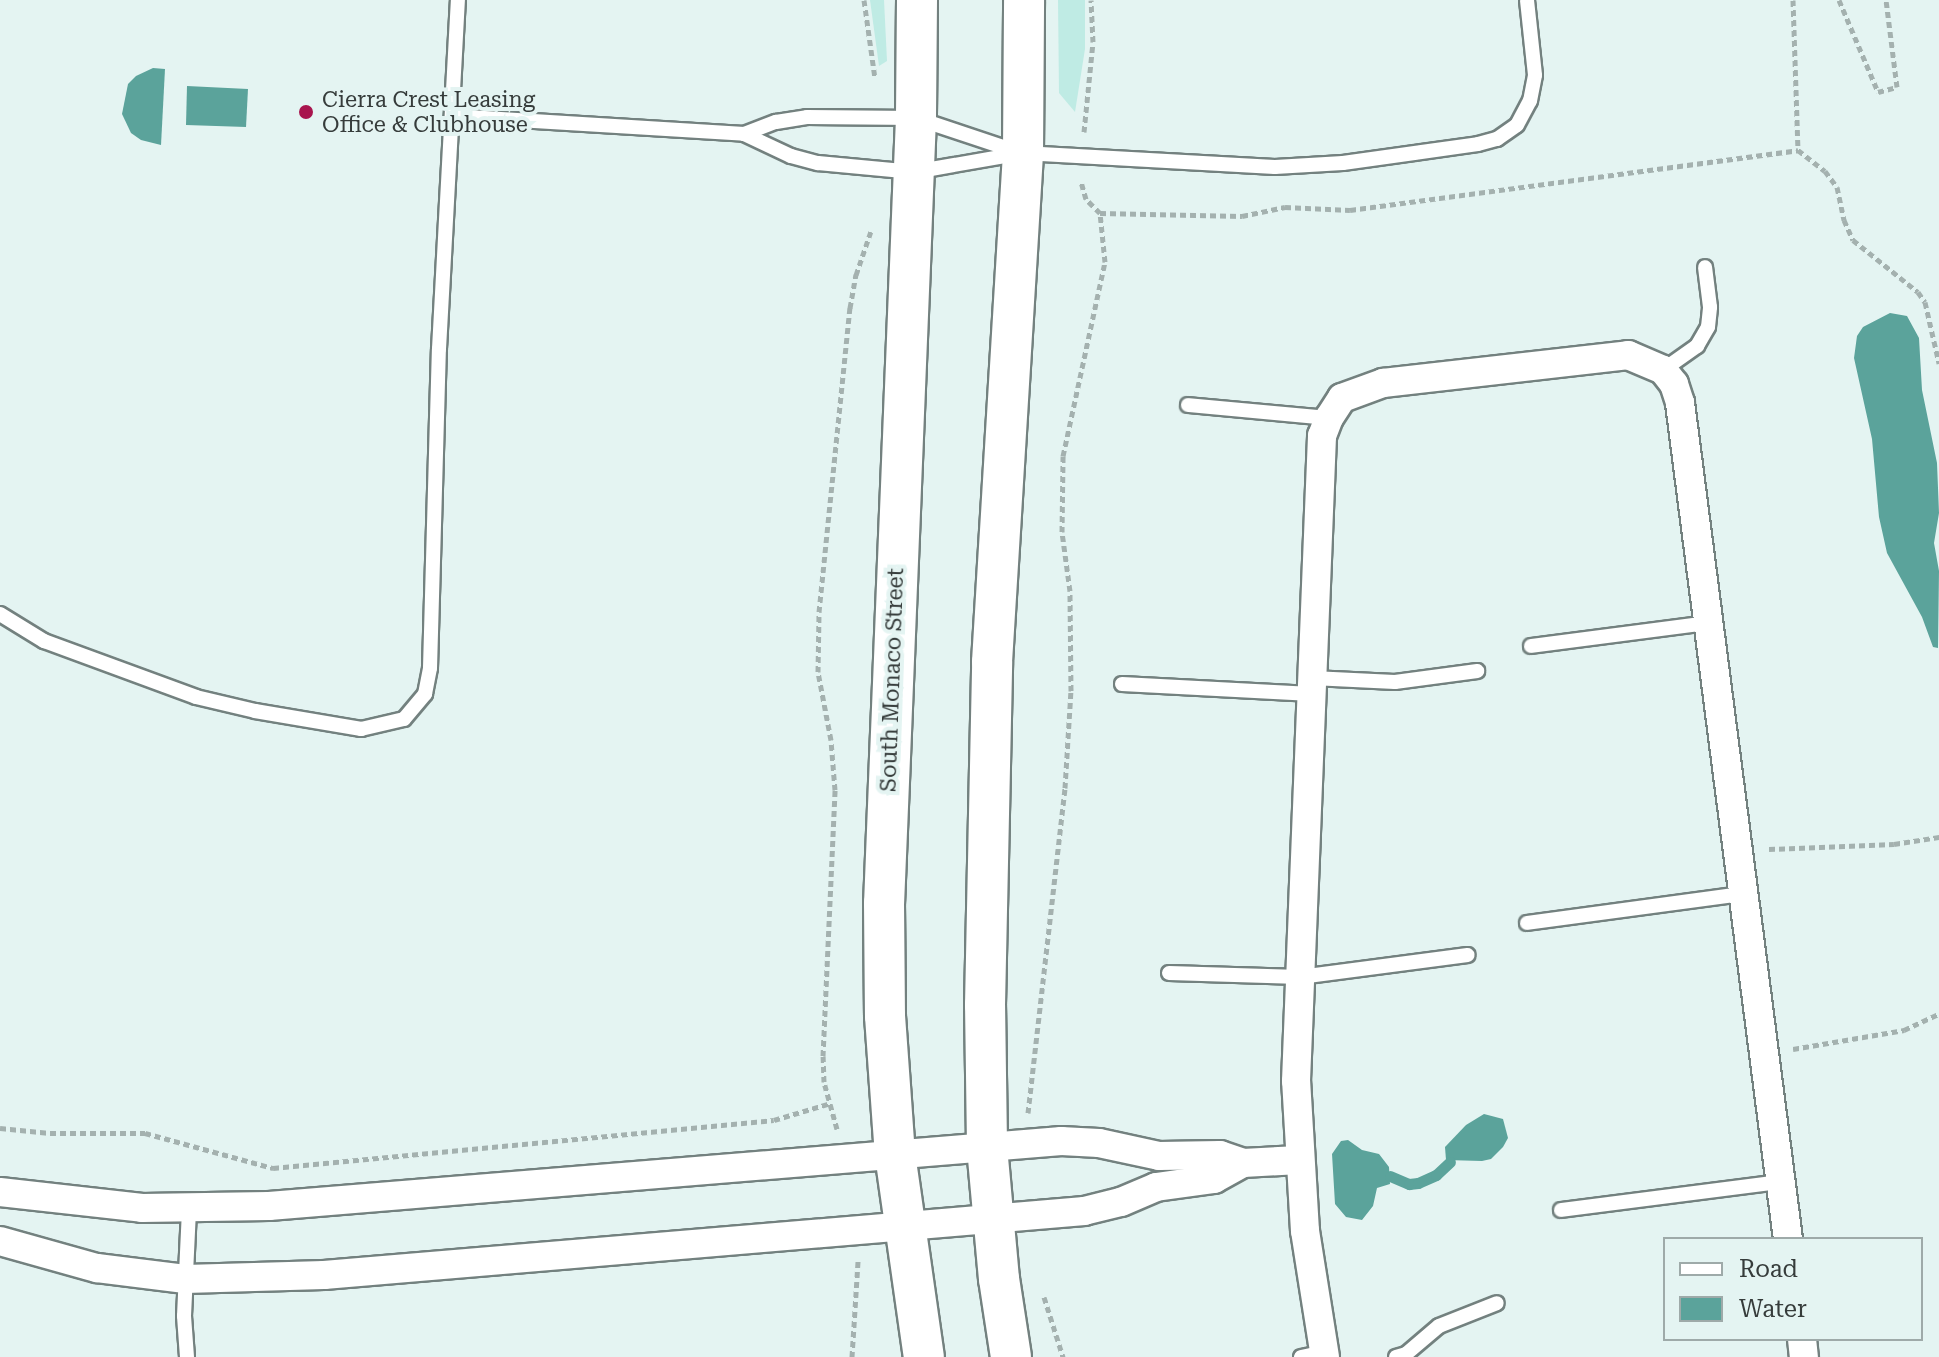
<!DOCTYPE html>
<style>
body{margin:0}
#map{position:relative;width:1939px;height:1357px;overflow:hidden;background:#e4f4f2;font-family:"Roboto Serif",serif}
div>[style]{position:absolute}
.green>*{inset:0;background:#bfebe4}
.water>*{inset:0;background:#5ba39b}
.stream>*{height:11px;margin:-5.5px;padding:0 5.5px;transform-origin:5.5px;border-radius:5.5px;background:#5ba39b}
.path>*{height:5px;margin-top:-2.5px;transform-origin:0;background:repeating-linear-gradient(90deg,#a4b1af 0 6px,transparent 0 10px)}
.roads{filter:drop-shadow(2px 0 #73817f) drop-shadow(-2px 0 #73817f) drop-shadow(0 2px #73817f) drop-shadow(0 -2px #73817f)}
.lane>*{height:14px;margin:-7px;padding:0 7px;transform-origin:7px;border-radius:7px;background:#fff}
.street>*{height:28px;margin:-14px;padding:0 14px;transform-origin:14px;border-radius:14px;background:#fff}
.secondary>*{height:40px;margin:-20px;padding:0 20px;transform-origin:20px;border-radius:20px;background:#fff}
.dots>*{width:22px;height:22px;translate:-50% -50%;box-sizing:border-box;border:4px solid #e4f4f2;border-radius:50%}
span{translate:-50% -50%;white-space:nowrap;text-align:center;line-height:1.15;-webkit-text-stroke:8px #e4f4f2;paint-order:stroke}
.poi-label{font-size:22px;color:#363c3b}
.left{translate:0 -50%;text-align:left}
.street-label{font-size:22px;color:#363c3b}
.legend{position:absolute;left:1663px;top:1237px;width:260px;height:104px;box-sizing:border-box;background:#e4f4f2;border:2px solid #9eaaa9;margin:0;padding:10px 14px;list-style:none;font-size:24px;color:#363c3b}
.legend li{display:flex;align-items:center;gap:16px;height:40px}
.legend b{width:40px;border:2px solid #9eaaa9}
</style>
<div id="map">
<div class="green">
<i style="clip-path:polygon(870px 0,884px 0,887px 61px,879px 66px)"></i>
<i style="clip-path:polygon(1058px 0,1085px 0,1085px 49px,1075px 112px,1059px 93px)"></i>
</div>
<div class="water">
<i style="clip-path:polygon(153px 68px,165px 69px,161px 145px,141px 140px,131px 133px,122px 114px,128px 84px,136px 76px)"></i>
<i style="clip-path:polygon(187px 86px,248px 89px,246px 127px,186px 125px)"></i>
<i style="clip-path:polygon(1890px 313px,1907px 316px,1919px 338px,1922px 390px,1937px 463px,1939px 513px,1934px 543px,1939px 571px,1938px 648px,1933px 647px,1922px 617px,1887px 553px,1879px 517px,1872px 439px,1854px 358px,1857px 336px,1863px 327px)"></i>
<i style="clip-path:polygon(1484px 1114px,1503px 1119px,1508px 1138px,1503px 1147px,1491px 1159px,1482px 1161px,1446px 1160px,1445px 1147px,1466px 1125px)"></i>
<i style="clip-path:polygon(1348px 1140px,1362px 1150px,1379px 1154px,1389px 1167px,1390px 1184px,1377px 1188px,1373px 1206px,1362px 1220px,1346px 1217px,1335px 1204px,1332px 1154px,1341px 1141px)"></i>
</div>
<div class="stream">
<i style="left:1390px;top:1176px;width:21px;rotate:23deg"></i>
<i style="left:1409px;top:1184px;width:9px;rotate:-6deg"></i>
<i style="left:1418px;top:1183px;width:20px;rotate:-24deg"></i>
<i style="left:1436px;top:1175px;width:19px;rotate:-43deg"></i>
</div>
<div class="path">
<i style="left:864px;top:0;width:79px;rotate:82deg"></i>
<i style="left:1793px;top:0;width:150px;rotate:88.1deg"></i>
<i style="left:1839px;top:0;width:100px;rotate:67deg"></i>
<i style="left:1878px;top:92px;width:20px;rotate:-15deg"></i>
<i style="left:1897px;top:87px;width:88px;rotate:-97.2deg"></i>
<i style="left:1084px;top:132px;width:90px;rotate:-84.3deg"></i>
<i style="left:1093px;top:42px;width:42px;rotate:-92.7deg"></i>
<i style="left:1100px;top:213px;width:142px;rotate:1.2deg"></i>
<i style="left:1242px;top:216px;width:44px;rotate:-11.8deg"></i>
<i style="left:1285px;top:207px;width:65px;rotate:2.6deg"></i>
<i style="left:1350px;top:210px;width:452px;rotate:-7.6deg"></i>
<i style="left:1798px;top:150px;width:34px;rotate:38deg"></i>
<i style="left:1825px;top:171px;width:20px;rotate:53deg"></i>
<i style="left:1837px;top:187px;width:34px;rotate:78deg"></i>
<i style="left:1844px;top:220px;width:22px;rotate:66deg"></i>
<i style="left:1853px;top:240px;width:83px;rotate:38.7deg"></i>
<i style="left:1918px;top:292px;width:12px;rotate:55deg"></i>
<i style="left:1925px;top:302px;width:63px;rotate:77.1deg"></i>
<i style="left:1769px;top:849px;width:125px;rotate:-2.3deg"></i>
<i style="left:1894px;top:844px;width:46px;rotate:-8.8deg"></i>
<i style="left:1793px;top:1049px;width:113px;rotate:-9.7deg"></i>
<i style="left:1904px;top:1030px;width:38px;rotate:-25deg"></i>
<i style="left:1028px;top:1113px;width:327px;rotate:-83.5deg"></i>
<i style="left:1065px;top:788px;width:97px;rotate:-86.5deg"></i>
<i style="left:1071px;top:691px;width:100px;rotate:-90.6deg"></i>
<i style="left:1070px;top:591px;width:60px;rotate:-97.7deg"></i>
<i style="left:1062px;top:532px;width:76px;rotate:-89.2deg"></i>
<i style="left:1063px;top:456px;width:198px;rotate:-77.8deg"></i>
<i style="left:1105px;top:262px;width:49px;rotate:-95.8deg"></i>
<i style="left:1100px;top:213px;width:20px;rotate:-135deg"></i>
<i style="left:1086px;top:199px;width:18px;rotate:-106deg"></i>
<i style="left:0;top:1128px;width:50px;rotate:5.7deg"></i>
<i style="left:50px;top:1133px;width:95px"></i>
<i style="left:145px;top:1133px;width:133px;rotate:15.3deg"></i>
<i style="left:273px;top:1168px;width:503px;rotate:-5.47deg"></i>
<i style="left:774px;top:1120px;width:59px;rotate:-16.6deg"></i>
<i style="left:837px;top:1129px;width:49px;rotate:-105.5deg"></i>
<i style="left:824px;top:1082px;width:26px;rotate:-92deg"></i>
<i style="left:823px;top:1056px;width:266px;rotate:-87.4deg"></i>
<i style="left:835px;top:790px;width:50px;rotate:-94.6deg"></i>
<i style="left:831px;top:740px;width:69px;rotate:-100.8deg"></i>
<i style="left:818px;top:672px;width:60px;rotate:-89deg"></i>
<i style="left:819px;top:612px;width:306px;rotate:-84.2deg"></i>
<i style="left:850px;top:308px;width:34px;rotate:-80deg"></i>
<i style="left:856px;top:275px;width:46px;rotate:-71.2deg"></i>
<i style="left:1044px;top:1297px;width:63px;rotate:72.4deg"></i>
<i style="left:852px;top:1357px;width:96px;rotate:-86.4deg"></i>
</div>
<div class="roads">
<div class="lane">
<i style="left:452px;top:116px;width:293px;rotate:3.5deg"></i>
<i style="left:744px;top:134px;width:52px;rotate:25.1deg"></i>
<i style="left:791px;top:156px;width:28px;rotate:15deg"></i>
<i style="left:818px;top:163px;width:96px;rotate:5.4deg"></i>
<i style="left:914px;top:172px;width:111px;rotate:-9.9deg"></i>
<i style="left:1023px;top:153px;width:252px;rotate:3.2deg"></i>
<i style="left:1275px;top:167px;width:68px;rotate:-3.4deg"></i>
<i style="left:1343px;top:163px;width:136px;rotate:-8deg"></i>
<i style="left:1478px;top:144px;width:20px;rotate:-15deg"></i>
<i style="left:1497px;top:139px;width:24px;rotate:-35deg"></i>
<i style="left:1517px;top:125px;width:27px;rotate:-62deg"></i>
<i style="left:1530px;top:101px;width:26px;rotate:-79deg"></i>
<i style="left:1535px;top:75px;width:75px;rotate:-96.1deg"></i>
<i style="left:744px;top:134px;width:34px;rotate:-21deg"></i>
<i style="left:776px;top:122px;width:31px;rotate:-9deg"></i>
<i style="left:807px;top:117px;width:109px;rotate:0.5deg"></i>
<i style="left:916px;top:118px;width:108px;rotate:18.4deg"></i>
<i style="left:1663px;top:370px;width:42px;rotate:-35.2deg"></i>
<i style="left:1697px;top:346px;width:22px;rotate:-60deg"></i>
<i style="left:1708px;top:327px;width:20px;rotate:-84deg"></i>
<i style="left:1710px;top:307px;width:40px;rotate:-97.1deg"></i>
<i style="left:1188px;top:405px;width:142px;rotate:5.3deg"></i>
<i style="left:0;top:614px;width:52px;rotate:31.5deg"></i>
<i style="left:44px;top:641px;width:162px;rotate:20.2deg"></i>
<i style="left:196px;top:697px;width:61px;rotate:13.3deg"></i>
<i style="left:255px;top:711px;width:108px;rotate:9.6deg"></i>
<i style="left:361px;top:729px;width:44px;rotate:-13.1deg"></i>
<i style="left:404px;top:719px;width:33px;rotate:-50deg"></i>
<i style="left:425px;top:694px;width:26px;rotate:-79deg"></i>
<i style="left:430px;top:668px;width:319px;rotate:-88.4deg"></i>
<i style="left:439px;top:349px;width:350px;rotate:-86.9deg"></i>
<i style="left:1531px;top:646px;width:178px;rotate:-7.4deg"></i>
<i style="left:1312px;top:678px;width:83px;rotate:2.8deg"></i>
<i style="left:1395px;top:682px;width:83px;rotate:-7.6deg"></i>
<i style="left:1122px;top:684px;width:190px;rotate:3deg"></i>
<i style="left:1527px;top:923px;width:217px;rotate:-7.7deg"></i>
<i style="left:1169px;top:973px;width:131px;rotate:1.7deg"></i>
<i style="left:1300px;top:977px;width:169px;rotate:-7.5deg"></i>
<i style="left:1561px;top:1210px;width:222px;rotate:-7.3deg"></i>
<i style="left:187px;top:1357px;width:41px;rotate:-94.2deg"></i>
<i style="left:184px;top:1316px;width:106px;rotate:-87.3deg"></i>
<i style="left:1301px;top:1357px;width:24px;rotate:-12deg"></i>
<i style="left:1396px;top:1357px;width:10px;rotate:-17deg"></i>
<i style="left:1406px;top:1354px;width:43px;rotate:-40.3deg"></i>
<i style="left:1439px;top:1326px;width:62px;rotate:-21.6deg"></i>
</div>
<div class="street">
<i style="left:0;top:1192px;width:143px;rotate:6.4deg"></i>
<i style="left:142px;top:1208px;width:127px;rotate:-0.9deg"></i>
<i style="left:269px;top:1206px;width:795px;rotate:-4.69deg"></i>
<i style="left:1061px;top:1141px;width:38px;rotate:3deg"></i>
<i style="left:1099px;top:1143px;width:61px;rotate:12.2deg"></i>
<i style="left:1159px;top:1156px;width:61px;rotate:-0.9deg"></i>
<i style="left:1220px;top:1155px;width:24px;rotate:19deg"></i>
<i style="left:1243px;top:1163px;width:56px;rotate:-3.1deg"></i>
<i style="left:0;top:1241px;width:101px;rotate:15.6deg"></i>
<i style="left:97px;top:1268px;width:89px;rotate:7.1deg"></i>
<i style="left:185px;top:1279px;width:139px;rotate:-1.6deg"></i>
<i style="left:324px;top:1275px;width:763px;rotate:-4.81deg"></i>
<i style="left:1084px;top:1211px;width:38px;rotate:-14deg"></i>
<i style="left:1121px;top:1202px;width:38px;rotate:-23deg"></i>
<i style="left:1156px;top:1187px;width:59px;rotate:-7.9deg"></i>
<i style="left:1214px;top:1179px;width:33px;rotate:-29deg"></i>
<i style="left:1802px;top:1339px;width:18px;rotate:84deg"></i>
<i style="left:1325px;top:1357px;width:128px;rotate:-99deg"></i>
<i style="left:1305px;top:1231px;width:150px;rotate:-93.4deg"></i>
<i style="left:1296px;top:1081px;width:646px;rotate:-87.69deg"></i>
<i style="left:1322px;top:436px;width:19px;rotate:-69deg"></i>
<i style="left:1329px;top:418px;width:24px;rotate:-57deg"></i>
<i style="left:1342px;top:398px;width:44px;rotate:-20.1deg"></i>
<i style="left:1383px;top:383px;width:247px;rotate:-6.5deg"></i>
<i style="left:1628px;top:355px;width:38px;rotate:23deg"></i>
<i style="left:1663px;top:370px;width:18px;rotate:52deg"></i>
<i style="left:1674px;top:384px;width:20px;rotate:72deg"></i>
<i style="left:1680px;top:403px;width:843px;rotate:82.64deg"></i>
</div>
<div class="secondary">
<i style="left:917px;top:0;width:118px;rotate:90.5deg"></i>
<i style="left:916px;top:118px;width:786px;rotate:92.33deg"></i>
<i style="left:884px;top:903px;width:113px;rotate:89.5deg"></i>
<i style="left:885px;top:1016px;width:138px;rotate:85.9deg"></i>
<i style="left:895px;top:1154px;width:205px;rotate:81.9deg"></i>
<i style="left:1011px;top:1357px;width:79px;rotate:-98.7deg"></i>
<i style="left:999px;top:1279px;width:134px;rotate:-95.2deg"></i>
<i style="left:987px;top:1146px;width:141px;rotate:-90.8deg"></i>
<i style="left:985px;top:1005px;width:343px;rotate:-88.8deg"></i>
<i style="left:992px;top:662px;width:510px;rotate:-86.51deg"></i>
<i style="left:1023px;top:153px;width:153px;rotate:-89.6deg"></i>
</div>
</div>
<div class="dots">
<i style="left:306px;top:112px;background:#a8154e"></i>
</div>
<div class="poi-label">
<span class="left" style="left:322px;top:112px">Cierra Crest Leasing<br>Office &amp; Clubhouse</span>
</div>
<div class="street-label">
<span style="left:892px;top:680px;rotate:-88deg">South Monaco Street</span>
</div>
<ul class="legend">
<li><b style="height:10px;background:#fff"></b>Road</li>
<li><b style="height:22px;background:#5ba39b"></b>Water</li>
</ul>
</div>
